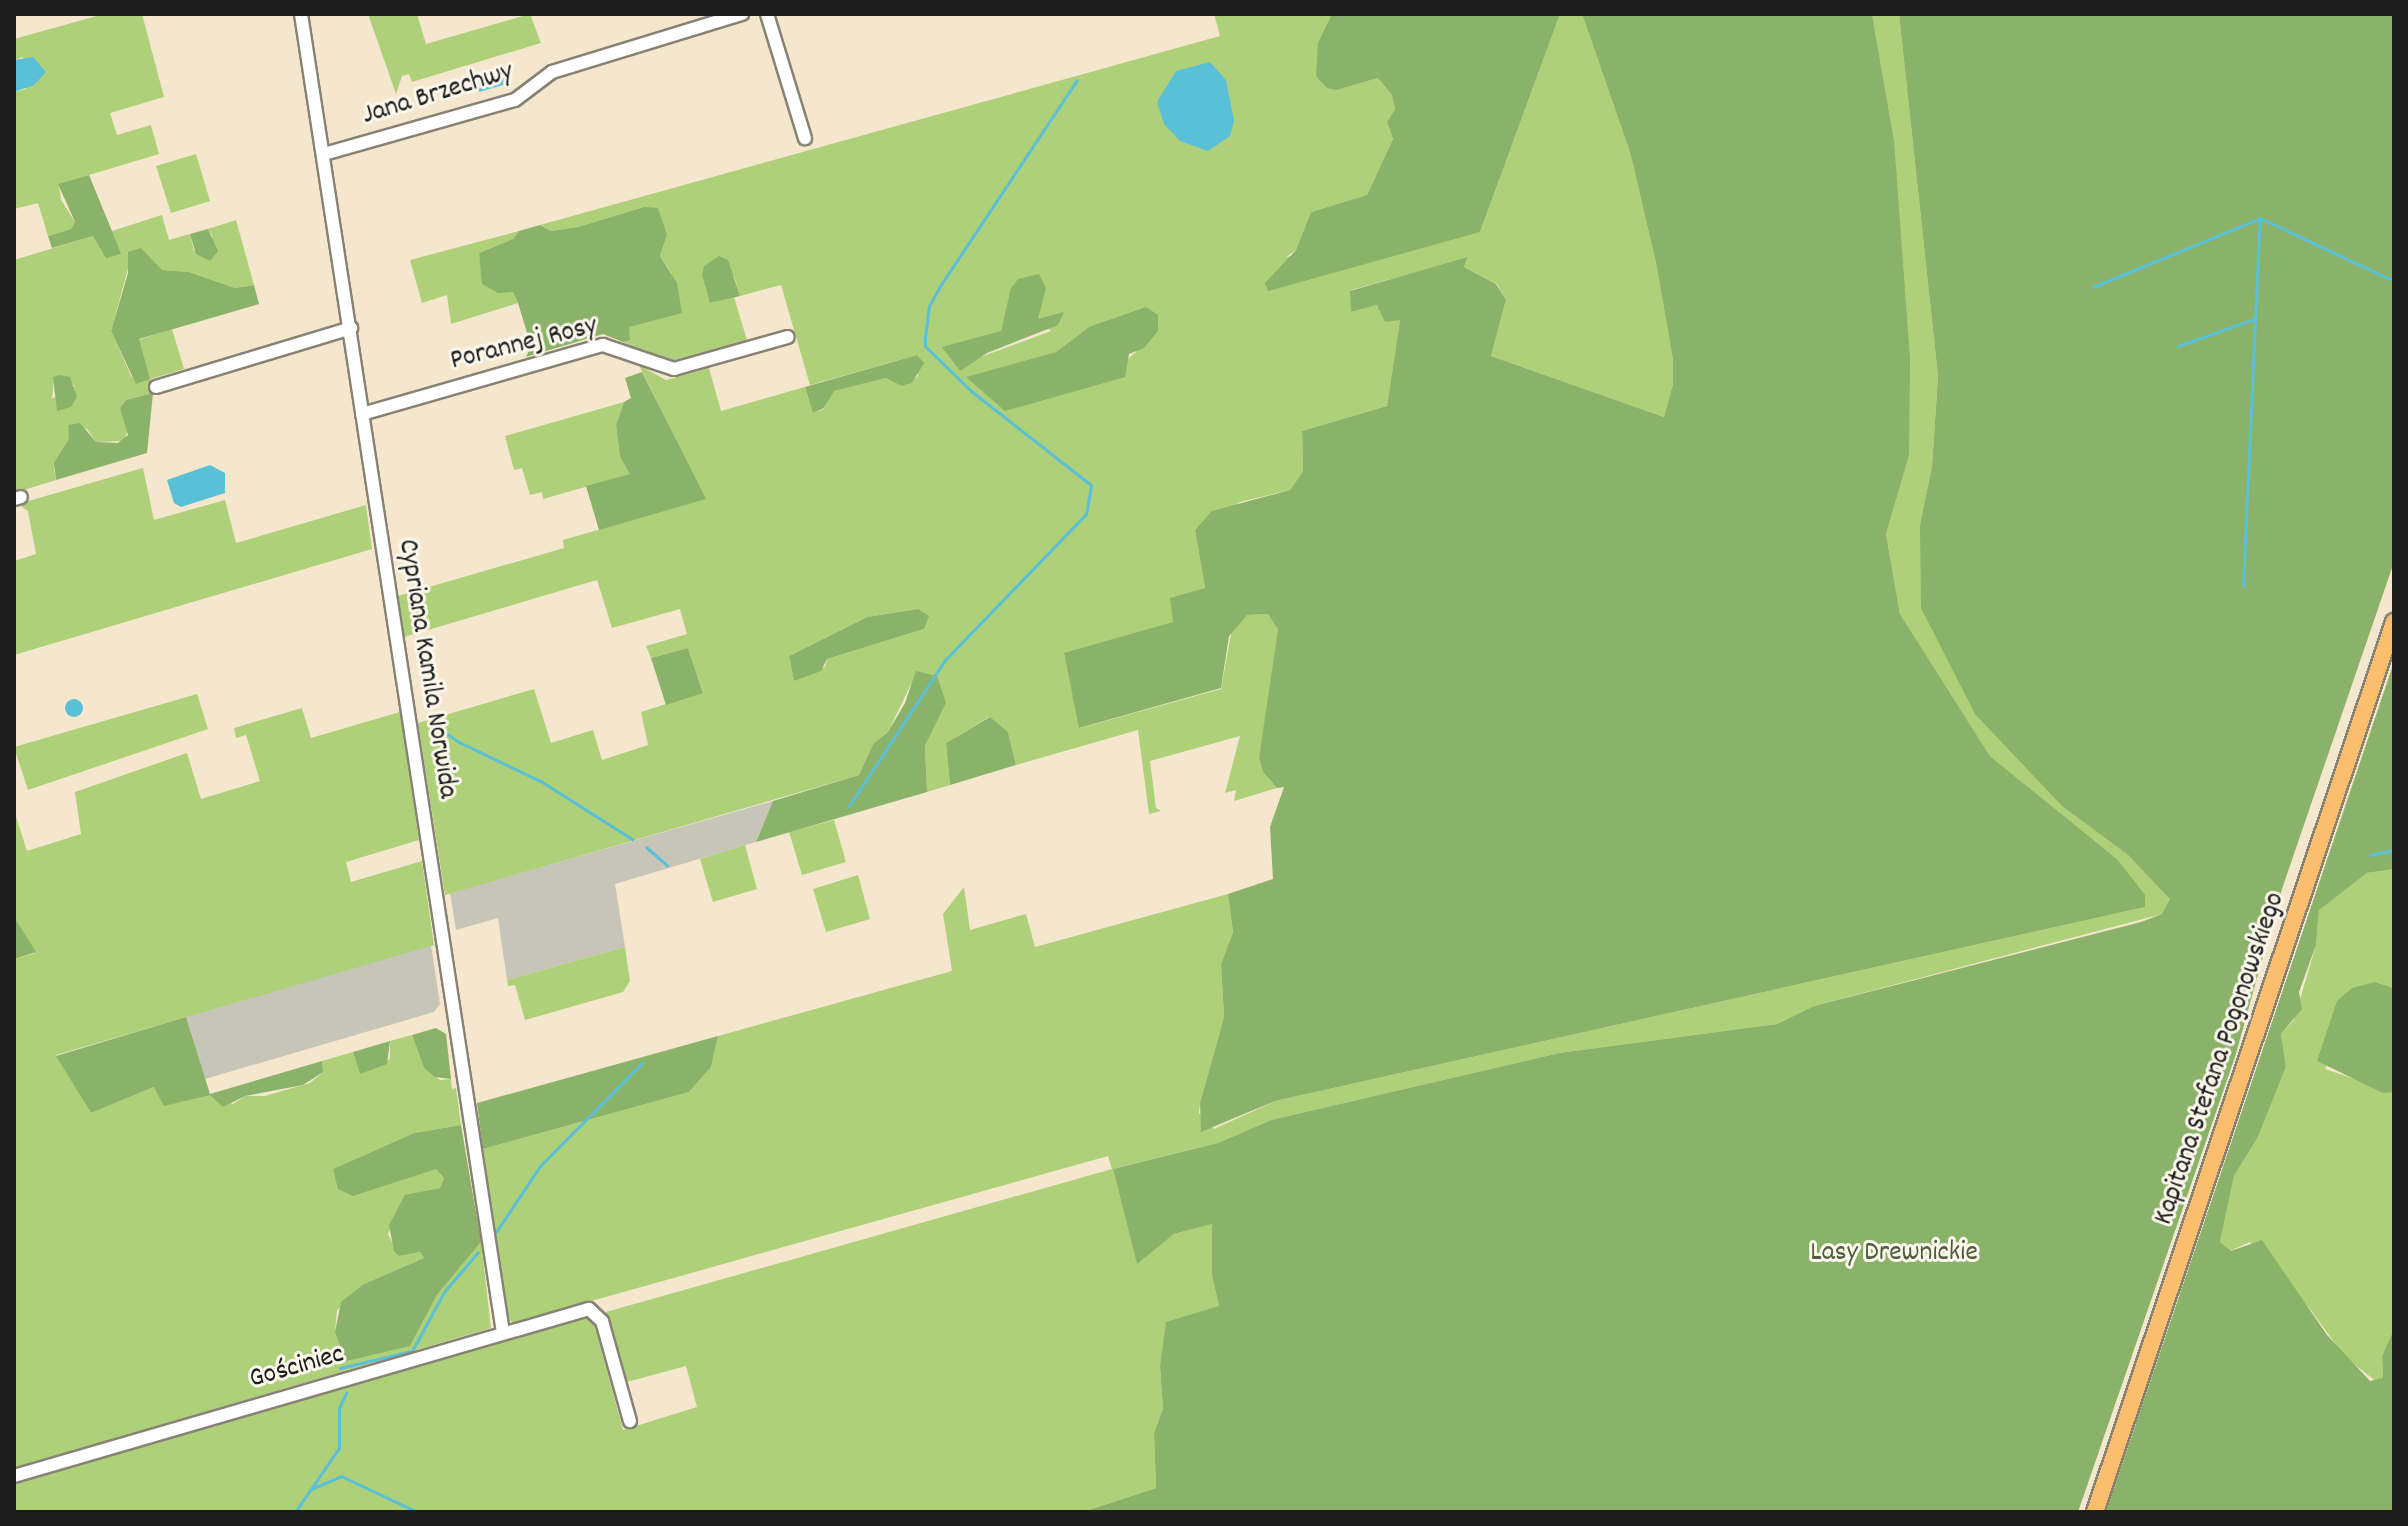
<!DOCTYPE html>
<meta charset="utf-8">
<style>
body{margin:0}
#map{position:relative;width:2408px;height:1526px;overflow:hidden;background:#f5e7ce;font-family:Dekko,sans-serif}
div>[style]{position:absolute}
.industrial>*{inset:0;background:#c6c5b8}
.green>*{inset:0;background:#add079}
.forest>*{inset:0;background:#8ab269}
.water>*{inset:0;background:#5ac0d8}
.round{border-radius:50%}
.stream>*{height:3px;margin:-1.5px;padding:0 1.5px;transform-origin:1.5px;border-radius:1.5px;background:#5ac0d8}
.roads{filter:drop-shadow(2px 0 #888275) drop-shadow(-2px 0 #888275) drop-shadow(0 2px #888275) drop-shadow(0 -2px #888275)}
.minor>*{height:12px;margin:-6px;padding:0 6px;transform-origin:6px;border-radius:6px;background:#fff}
.major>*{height:16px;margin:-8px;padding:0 8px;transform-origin:8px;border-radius:8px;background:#fabe6d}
span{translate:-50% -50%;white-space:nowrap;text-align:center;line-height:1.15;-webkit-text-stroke:6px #fbf7ec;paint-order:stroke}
.street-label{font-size:28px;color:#1c1c1c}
.park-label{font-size:28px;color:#4f5b3d}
.frame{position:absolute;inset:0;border:16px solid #1c1c1c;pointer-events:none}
</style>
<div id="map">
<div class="industrial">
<i style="clip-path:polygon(773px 801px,756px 842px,615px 884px,625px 947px,507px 980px,498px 918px,456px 930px,450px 893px)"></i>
<i style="clip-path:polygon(431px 945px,440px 1004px,434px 1012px,205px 1079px,186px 1017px)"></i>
</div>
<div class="green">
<i style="clip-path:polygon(104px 14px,142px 14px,164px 97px,110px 113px,117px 135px,151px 125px,159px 154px,59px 184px,61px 200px,75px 222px,71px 229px,48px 236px,38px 203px,14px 209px,14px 92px,26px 89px,23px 57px,14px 60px,14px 39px)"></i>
<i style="clip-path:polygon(368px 14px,417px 14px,426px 44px,530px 14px,541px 43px,412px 82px,409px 74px,402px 76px,396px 94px)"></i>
<i style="clip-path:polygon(evenodd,1214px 14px,1332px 14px,1329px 22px,1337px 90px,1378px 78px,1392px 95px,1395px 109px,1387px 122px,1393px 139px,1367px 195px,1311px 212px,1296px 250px,1286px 257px,1480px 232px,1560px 14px,1582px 14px,1630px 152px,1656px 263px,1673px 360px,1673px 384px,1664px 417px,1491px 356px,1506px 300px,1497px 284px,1464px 267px,1468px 258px,1351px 290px,1351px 312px,1377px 305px,1400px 320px,1387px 406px,1302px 431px,1303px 471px,1290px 490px,1240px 502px,1195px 530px,1205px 588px,1174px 622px,1064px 654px,1080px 728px,1221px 689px,1232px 628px,1247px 615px,1268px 614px,1278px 630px,1278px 656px,1259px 758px,1263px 772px,1277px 788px,1234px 801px,1236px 790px,1225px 793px,1240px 736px,1150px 761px,1156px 808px,1161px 811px,1149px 814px,1138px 730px,1016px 765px,1008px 732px,989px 717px,946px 743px,950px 785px,927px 792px,925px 746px,946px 703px,911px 684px,888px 732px,873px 744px,859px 775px,445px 895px,418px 723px,534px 689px,551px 743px,593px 730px,602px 760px,648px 745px,641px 712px,703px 692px,688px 648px,651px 658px,646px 646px,687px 634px,680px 609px,612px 628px,597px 580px,404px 637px,398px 596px,564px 548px,563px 540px,705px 499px,639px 365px,666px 380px,709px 368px,721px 411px,805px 387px,813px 413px,824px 409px,833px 391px,886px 378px,907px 385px,918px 376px,917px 355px,810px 385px,781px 285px,740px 296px,734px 276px,705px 287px,711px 303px,734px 297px,747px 340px,669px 362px,652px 357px,623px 342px,630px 339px,628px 327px,672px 274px,660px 256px,667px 235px,644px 207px,578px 227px,551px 231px,540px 225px,1220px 36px,1214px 14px,1014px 283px,1046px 288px,1037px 320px,1051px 331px,975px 359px,1001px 331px,1014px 283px,1214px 14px,1089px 327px,1158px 331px,1125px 362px,967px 377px,1056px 352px,1089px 327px,1214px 14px,918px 609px,924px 629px,827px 659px,825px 667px,794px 681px,789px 656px,867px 617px,918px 609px)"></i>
<i style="clip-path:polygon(1872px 14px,1899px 14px,1938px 376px,1932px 466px,1920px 525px,2063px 807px,2128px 855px,2171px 899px,2162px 914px,1814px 1006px,1777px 1024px,1559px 1053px,1271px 1120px,1218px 1143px,1113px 1169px,1137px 1263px,1174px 1234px,1212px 1224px,1212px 1276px,1219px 1306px,1160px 1367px,1163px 1409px,1154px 1433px,1156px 1488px,1083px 1512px,14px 1512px,14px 1483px,592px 1316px,623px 1430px,697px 1407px,686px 1366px,627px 1382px,606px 1312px,1112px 1169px,1108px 1156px,513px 1323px,508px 1318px,483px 1149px,689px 1092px,711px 1067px,718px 1036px,952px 971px,943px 914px,964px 887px,970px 930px,1026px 914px,1035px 947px,1228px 894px,1233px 932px,1221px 964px,1224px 1017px,1200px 1103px,1199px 1113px,1214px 1129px,1275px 1101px,2145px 907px,2117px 859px,1990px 756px,1900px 614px,1886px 534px,1909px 456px,1894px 140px)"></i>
<i style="clip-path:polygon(196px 154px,210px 201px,171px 213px,156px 166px)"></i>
<i style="clip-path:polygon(evenodd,162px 215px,169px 240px,190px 234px,194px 251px,213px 237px,208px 229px,236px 220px,254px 285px,235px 288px,189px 272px,161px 270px,141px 248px,129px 265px,111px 331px,132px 378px,138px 340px,172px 329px,184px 369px,150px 379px,153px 393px,126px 400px,120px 408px,128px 429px,124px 441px,96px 442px,87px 429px,68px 425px,70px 439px,54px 469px,56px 480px,14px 493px,14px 260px,93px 236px,103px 248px,120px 253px,112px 231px,162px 215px,60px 375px,75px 386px,52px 399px,54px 380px,60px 375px)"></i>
<i style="clip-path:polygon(519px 231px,513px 239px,479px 253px,483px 284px,513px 292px,518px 303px,451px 324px,447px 295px,422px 303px,410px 260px)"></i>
<i style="clip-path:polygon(624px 402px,616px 425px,620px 457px,631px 474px,543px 499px,542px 492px,530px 495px,522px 468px,514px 470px,505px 436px)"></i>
<i style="clip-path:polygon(143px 468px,154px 520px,225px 500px,236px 543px,366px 505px,372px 549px,14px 655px,14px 561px,36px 554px,28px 511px,18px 504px)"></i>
<i style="clip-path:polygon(197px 694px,208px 729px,28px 790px,14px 747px)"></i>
<i style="clip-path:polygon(302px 708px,311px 738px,400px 712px,419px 840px,346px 862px,351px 882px,422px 861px,434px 945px,56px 1055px,91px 1113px,154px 1087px,161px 1092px,210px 1094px,233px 1104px,245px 1096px,265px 1096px,310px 1083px,323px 1072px,322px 1061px,353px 1052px,360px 1073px,390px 1059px,390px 1041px,412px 1035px,424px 1068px,440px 1080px,451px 1079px,452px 1089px,456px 1088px,461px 1125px,414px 1133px,333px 1169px,436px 1169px,444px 1178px,440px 1188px,405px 1196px,388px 1234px,399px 1256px,420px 1252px,424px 1258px,364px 1284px,337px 1310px,335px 1332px,410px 1346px,437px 1295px,481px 1242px,491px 1328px,14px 1468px,14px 959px,35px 953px,14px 917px,14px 810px,27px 851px,81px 834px,75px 792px,187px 753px,201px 799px,260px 781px,246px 735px,236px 738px,234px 728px)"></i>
<i style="clip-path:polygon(834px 820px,846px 862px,802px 875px,789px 832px)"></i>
<i style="clip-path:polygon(745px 845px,757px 889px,713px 902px,700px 859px)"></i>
<i style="clip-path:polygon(2394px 869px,2394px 988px,2375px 982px,2325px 1069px,2394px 1092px,2394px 1329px,2382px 1356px,2383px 1378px,2377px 1382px,2345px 1357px,2310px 1309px,2250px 1242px,2230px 1251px,2220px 1242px,2234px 1176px,2258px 1137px,2286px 1067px,2281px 1034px,2294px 1020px,2316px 945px,2319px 909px,2367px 873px)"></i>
<i style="clip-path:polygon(858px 875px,870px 919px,826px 932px,813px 889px)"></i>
<i style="clip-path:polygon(625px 947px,630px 981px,623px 992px,525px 1020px,515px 985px,508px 986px,507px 980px)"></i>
</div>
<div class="forest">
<i style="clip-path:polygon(1332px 14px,1560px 14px,1480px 232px,1268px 291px,1265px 283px,1296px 250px,1311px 212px,1367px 195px,1393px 139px,1387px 122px,1395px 109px,1392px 95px,1378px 78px,1337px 90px,1327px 88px,1316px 76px,1318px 43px)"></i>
<i style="clip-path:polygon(1582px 14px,1872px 14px,1894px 140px,1910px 359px,1909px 456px,1886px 534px,1900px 614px,1990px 756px,2117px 859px,2145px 895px,2145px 907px,1275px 1101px,1201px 1132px,1200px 1103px,1224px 1017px,1221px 964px,1233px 932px,1228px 894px,1273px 879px,1270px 827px,1284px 787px,1277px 788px,1263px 772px,1259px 758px,1278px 630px,1268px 614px,1247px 615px,1229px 636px,1221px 688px,1079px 728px,1064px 653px,1173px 622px,1170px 598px,1205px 588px,1195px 530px,1212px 511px,1290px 490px,1303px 471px,1302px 431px,1387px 406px,1400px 320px,1385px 322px,1377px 305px,1351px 312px,1350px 291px,1468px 257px,1464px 267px,1496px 284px,1506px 300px,1491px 356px,1664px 417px,1673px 384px,1673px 360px,1656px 263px,1630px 152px)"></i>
<i style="clip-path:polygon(1899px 14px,2394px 14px,2394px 562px,2282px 889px,2235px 1057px,2078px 1512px,1083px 1512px,1156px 1488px,1154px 1433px,1163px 1409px,1160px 1367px,1166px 1322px,1219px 1306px,1212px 1276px,1212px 1224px,1174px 1234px,1137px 1264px,1113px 1169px,1218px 1143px,1271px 1120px,1559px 1053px,1777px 1024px,1814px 1006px,2141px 922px,2162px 914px,2170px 899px,2128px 855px,2063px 807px,1975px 714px,1921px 608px,1920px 525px,1932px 466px,1938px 376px)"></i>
<i style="clip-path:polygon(89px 175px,112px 231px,121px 254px,106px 258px,93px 236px,52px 248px,48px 236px,71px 229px,75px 222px,58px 184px)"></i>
<i style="clip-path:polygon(644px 207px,658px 208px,667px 235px,660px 256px,677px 283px,682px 313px,629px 327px,630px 340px,623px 342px,603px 334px,526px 357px,531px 346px,518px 303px,513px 292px,498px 293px,482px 284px,479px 253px,513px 239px,519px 231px,540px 225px,551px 231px,578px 227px)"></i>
<i style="clip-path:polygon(208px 229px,218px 251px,210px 261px,196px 254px,190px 234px)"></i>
<i style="clip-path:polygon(141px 248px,162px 270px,189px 272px,235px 288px,254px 285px,259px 304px,139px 339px,150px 379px,136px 384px,111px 331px,128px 273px,128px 252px)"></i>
<i style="clip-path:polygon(719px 256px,728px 260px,740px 296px,710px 303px,702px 275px,704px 266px)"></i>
<i style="clip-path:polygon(1039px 274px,1046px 288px,1038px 319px,1064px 312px,1058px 325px,987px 353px,960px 371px,942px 347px,1001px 331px,1011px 288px,1018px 279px)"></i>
<i style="clip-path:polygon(1146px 307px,1158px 315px,1158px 331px,1144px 348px,1129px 354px,1125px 377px,1005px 411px,966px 377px,1056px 352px,1089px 327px)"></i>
<i style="clip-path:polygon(917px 355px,924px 363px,912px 383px,902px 386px,886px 378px,834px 391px,824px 408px,813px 413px,805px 387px)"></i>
<i style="clip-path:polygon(642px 372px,706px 499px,599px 530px,586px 486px,630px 474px,620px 457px,616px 425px,624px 402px,631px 398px,625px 378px)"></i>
<i style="clip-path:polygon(60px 375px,70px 377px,77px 397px,71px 407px,57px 411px,53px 377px)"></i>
<i style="clip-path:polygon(153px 393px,147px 453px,56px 480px,54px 463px,69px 439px,68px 425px,80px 423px,96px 442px,118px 443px,128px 435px,120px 408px,126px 400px)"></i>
<i style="clip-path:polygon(918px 609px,929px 616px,924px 629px,827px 659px,821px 671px,794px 681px,789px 656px,867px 617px)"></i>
<i style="clip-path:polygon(688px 648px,703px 693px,666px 705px,651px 658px)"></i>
<i style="clip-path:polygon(2394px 662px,2394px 869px,2367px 873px,2319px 910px,2316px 945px,2299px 992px,2302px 1009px,2281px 1034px,2286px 1067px,2258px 1137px,2234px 1176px,2220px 1242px,2231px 1251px,2262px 1240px,2327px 1335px,2370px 1381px,2383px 1378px,2382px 1356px,2394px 1329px,2394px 1512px,2106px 1512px)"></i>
<i style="clip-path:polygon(916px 671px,937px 676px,946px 703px,925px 746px,927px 792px,756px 842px,773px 801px,859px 775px,873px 744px,888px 732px,905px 703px)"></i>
<i style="clip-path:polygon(990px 717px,1008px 732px,1016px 765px,950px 785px,946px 743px)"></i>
<i style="clip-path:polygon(14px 917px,36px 952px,14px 959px)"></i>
<i style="clip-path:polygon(2375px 982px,2394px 988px,2394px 1092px,2383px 1093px,2317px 1061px,2337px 1001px,2352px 988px)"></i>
<i style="clip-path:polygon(186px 1017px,210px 1094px,322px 1061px,323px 1072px,303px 1085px,245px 1096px,223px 1107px,210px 1095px,164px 1106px,154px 1087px,91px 1113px,56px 1056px)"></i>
<i style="clip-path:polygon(436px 1028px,446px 1034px,451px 1079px,435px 1077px,424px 1068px,412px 1035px)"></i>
<i style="clip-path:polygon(718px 1036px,711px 1067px,689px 1092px,483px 1149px,477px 1103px)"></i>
<i style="clip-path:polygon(390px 1041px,387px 1064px,360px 1074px,353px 1052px)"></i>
<i style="clip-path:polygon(461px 1125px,481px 1242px,437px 1295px,410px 1346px,346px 1361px,335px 1332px,341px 1302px,364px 1284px,424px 1258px,420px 1252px,399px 1256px,394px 1251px,389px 1225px,405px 1195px,440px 1188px,444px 1178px,436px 1169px,353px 1196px,338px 1189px,333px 1169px,414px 1133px)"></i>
</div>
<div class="water">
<i style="clip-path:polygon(33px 57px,46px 72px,34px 85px,14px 92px,14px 60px)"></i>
<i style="clip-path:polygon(1210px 62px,1226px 80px,1234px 121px,1230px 136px,1208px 151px,1180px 141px,1164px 124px,1157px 102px,1176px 71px)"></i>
<i style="clip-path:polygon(501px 72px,510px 83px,479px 92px,478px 80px)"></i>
<i style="clip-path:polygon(210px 465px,225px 473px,225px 493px,181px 507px,174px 503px,167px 480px)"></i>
<i class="round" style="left:65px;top:699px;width:18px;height:18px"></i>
</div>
<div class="stream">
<i style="left:2093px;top:287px;width:181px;rotate:-22.4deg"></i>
<i style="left:2260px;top:218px;width:148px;rotate:25.2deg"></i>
<i style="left:2178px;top:346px;width:81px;rotate:-19.6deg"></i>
<i style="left:2243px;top:586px;width:368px;rotate:-87.4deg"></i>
<i style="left:433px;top:724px;width:32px;rotate:35deg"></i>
<i style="left:459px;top:742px;width:92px;rotate:25.7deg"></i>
<i style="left:542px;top:782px;width:107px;rotate:32.3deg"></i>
<i style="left:849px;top:806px;width:175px;rotate:-56.7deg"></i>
<i style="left:945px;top:660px;width:203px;rotate:-46deg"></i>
<i style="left:1086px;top:514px;width:29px;rotate:-80deg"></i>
<i style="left:1091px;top:485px;width:152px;rotate:-141.9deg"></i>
<i style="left:971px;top:391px;width:64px;rotate:-135.6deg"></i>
<i style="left:925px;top:346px;width:8px;rotate:-90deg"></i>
<i style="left:925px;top:338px;width:32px;rotate:-83deg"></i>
<i style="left:929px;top:306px;width:23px;rotate:-61deg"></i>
<i style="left:940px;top:286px;width:247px;rotate:-56.4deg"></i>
<i style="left:646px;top:847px;width:28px;rotate:41deg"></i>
<i style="left:2370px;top:855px;width:25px;rotate:-12deg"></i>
<i style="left:496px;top:1232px;width:79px;rotate:-56.3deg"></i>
<i style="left:540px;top:1166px;width:146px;rotate:-45.3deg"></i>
<i style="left:340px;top:1368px;width:74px;rotate:-13.3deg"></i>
<i style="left:412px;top:1351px;width:67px;rotate:-61.5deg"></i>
<i style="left:444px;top:1292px;width:52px;rotate:-49.6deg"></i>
<i style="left:311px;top:1489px;width:33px;rotate:-23deg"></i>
<i style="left:341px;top:1476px;width:84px;rotate:25.3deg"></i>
<i style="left:295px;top:1512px;width:78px;rotate:-55.5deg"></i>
<i style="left:339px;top:1448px;width:40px;rotate:-90deg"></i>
<i style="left:339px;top:1408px;width:17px;rotate:-65deg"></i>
</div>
<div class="roads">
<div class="minor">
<i style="left:301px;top:14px;width:1333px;rotate:81.29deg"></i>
<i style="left:767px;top:14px;width:130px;rotate:73deg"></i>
<i style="left:324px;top:154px;width:198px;rotate:-15.8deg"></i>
<i style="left:515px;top:100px;width:46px;rotate:-37.1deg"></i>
<i style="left:552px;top:72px;width:199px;rotate:-17deg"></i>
<i style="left:156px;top:387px;width:204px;rotate:-16.8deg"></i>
<i style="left:362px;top:414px;width:251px;rotate:-16deg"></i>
<i style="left:603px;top:345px;width:75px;rotate:18.7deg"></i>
<i style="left:674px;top:369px;width:118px;rotate:-15.7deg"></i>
<i style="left:14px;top:499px;width:7px;rotate:-16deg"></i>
<i style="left:14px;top:1476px;width:599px;rotate:-16.2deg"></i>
<i style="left:589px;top:1309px;width:18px;rotate:43deg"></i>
<i style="left:602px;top:1321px;width:104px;rotate:74.4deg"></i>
</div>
<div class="major">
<i style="left:2095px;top:1512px;width:939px;rotate:-71.43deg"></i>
</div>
</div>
<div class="street-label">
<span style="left:438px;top:95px;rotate:-17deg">Jana Brzechwy</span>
<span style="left:524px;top:345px;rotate:-14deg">Porannej Rosy</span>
<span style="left:426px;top:669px;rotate:81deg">Cypriana Kamila Norwida</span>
<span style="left:2221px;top:1059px;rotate:-71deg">Kapitana Stefana Pogonowskiego</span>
<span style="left:297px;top:1368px;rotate:-16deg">Gościniec</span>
</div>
<div class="park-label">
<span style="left:1894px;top:1254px">Lasy Drewnickie</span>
</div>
<div class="frame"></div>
</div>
